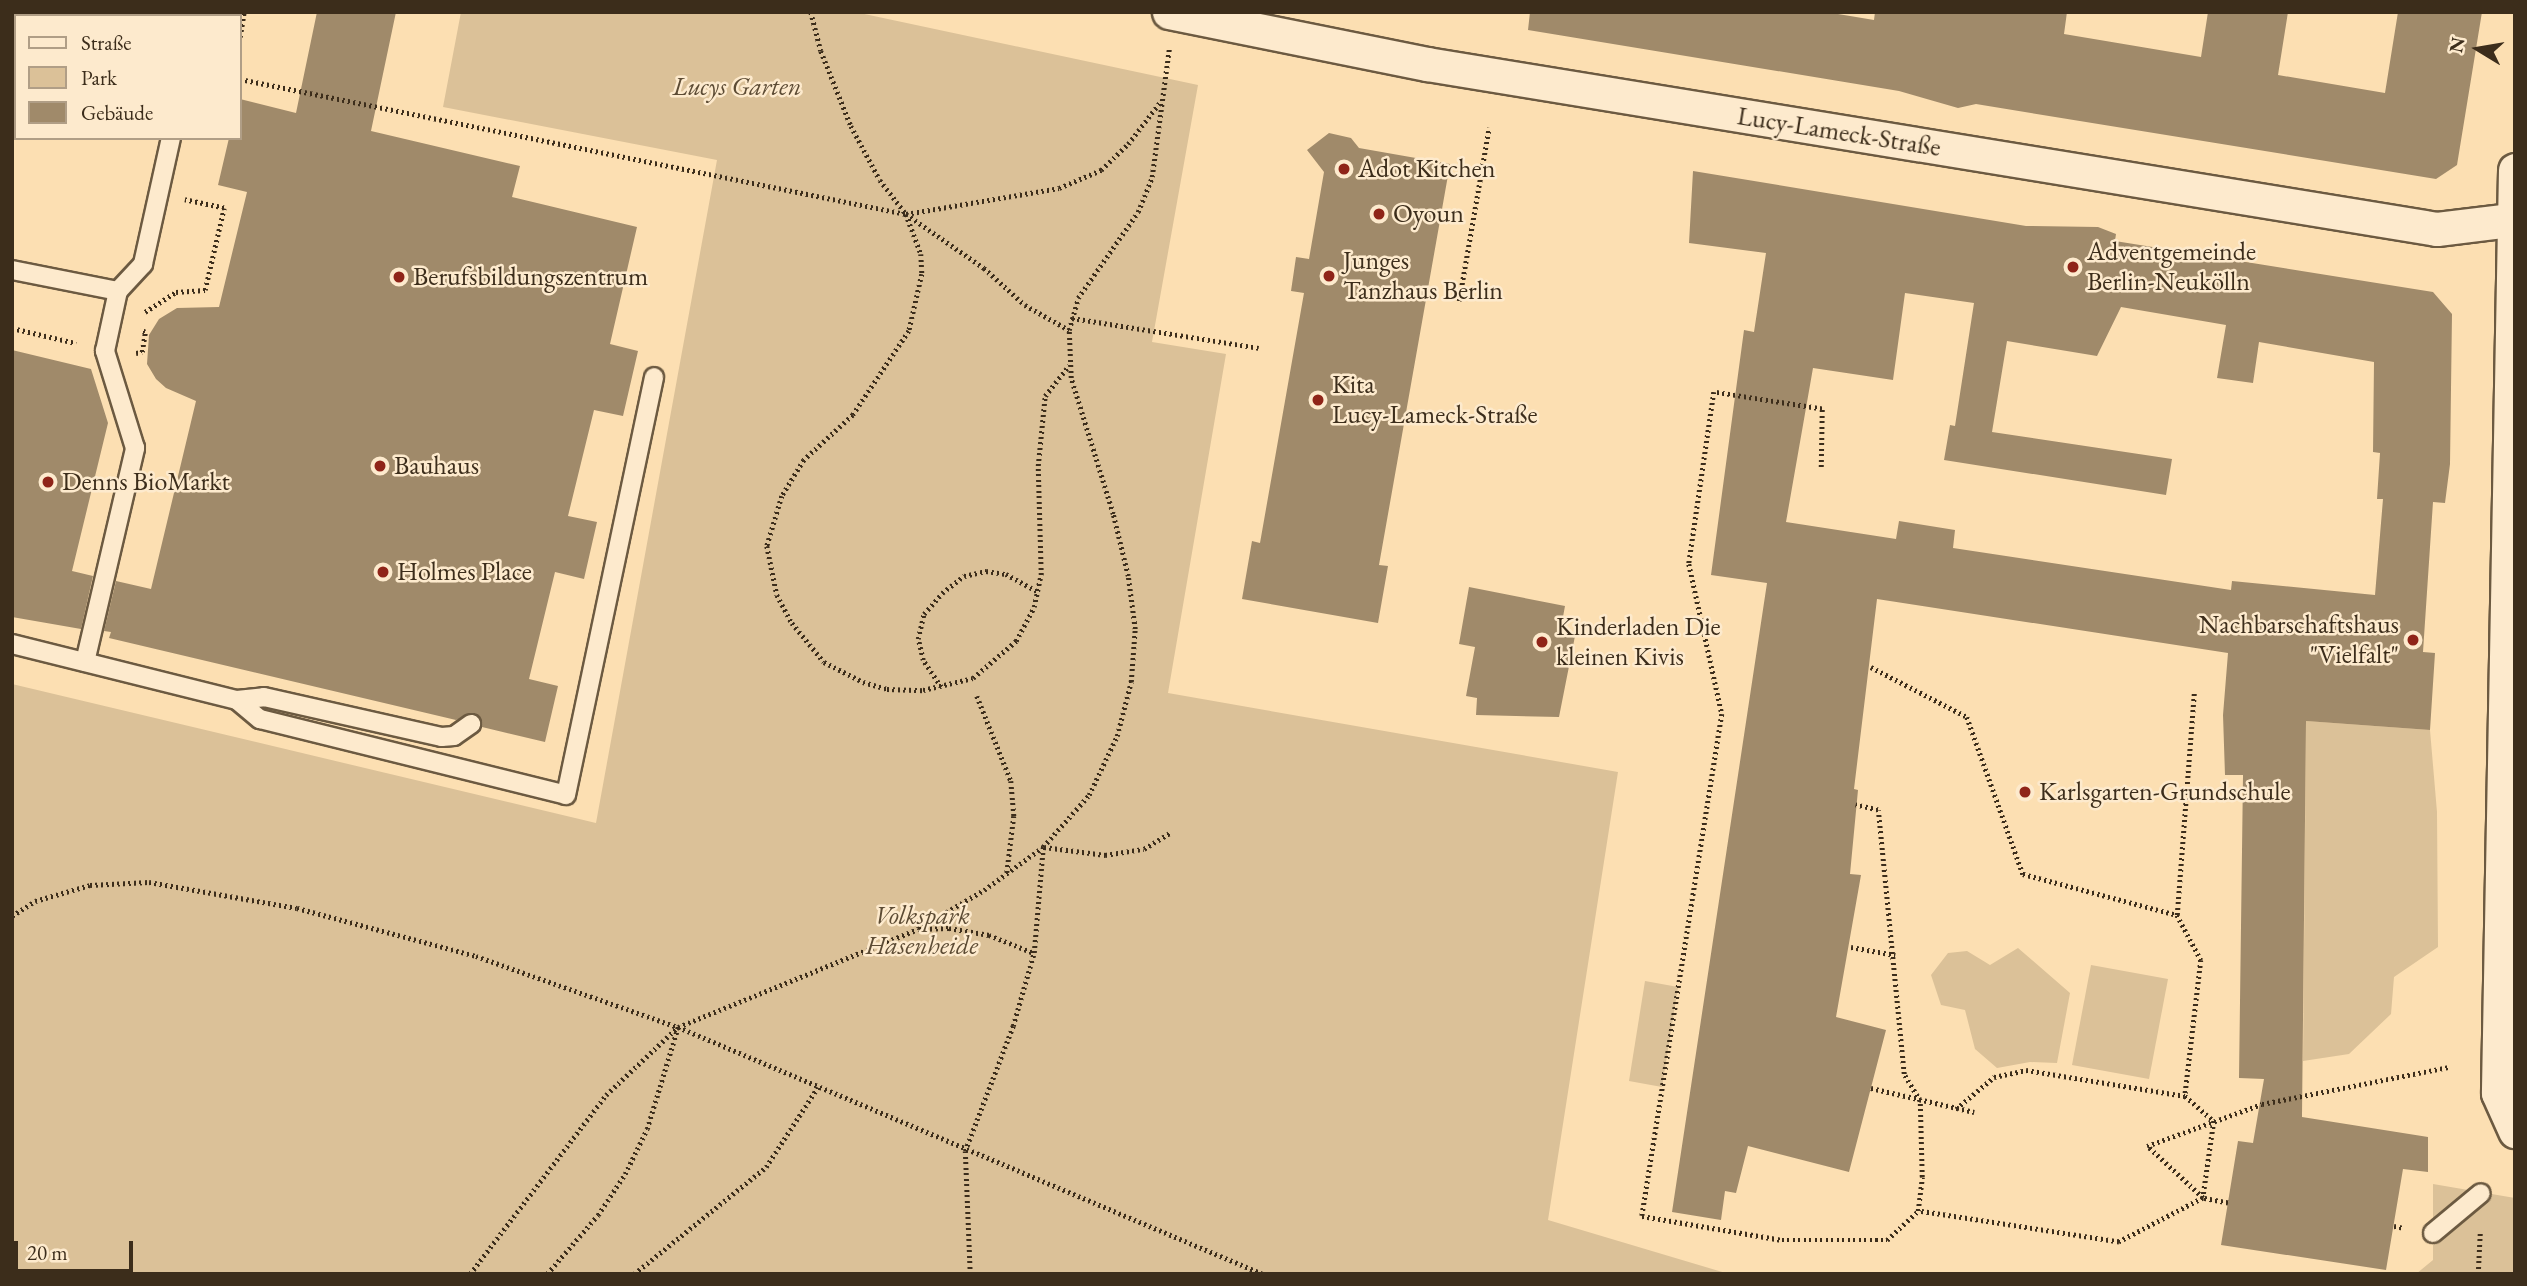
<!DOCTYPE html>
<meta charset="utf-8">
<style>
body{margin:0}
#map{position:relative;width:2527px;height:1286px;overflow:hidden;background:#fcdfb2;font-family:"EB Garamond",serif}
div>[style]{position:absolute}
.green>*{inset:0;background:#dbc198}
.building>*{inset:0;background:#a08a6a}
.path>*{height:4.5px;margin-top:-2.25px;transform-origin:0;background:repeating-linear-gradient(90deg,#3c2d1b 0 2px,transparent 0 5.5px)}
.roads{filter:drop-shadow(2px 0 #6c5a41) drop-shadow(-2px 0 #6c5a41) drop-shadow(0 2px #6c5a41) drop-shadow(0 -2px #6c5a41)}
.service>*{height:18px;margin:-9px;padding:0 9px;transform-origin:9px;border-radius:9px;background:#fdeacd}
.minor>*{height:33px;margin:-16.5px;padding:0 16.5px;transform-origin:16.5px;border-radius:16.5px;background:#fdeacd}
.dots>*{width:19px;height:19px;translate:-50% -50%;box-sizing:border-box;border:4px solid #fdeacd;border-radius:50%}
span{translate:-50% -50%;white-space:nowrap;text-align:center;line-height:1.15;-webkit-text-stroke:5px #fdeacd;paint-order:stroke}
.park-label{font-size:26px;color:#5c4b34;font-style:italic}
.street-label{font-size:26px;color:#3c2d1b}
.poi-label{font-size:26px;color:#3c2d1b}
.left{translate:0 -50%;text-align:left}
.right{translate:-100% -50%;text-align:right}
.frame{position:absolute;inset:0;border:14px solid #3c2d1b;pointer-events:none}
.legend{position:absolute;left:14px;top:14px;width:228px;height:126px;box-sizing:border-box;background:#fdeacd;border:2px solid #b09e86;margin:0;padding:9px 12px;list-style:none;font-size:21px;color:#3c2d1b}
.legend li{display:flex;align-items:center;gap:14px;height:35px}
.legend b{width:35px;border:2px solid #b09e86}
.north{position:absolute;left:2443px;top:14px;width:70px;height:70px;-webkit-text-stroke:5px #fdeacd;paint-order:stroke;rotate:281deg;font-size:19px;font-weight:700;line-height:28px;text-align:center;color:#3c2d1b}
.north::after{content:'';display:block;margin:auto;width:24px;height:32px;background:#3c2d1b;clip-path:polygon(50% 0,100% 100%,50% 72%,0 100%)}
.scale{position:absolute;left:14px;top:1241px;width:119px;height:32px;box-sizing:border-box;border:4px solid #3c2d1b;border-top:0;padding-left:9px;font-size:21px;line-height:24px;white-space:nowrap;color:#3c2d1b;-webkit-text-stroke:5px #fdeacd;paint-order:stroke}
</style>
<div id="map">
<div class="green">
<i style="clip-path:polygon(461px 12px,855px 12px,1198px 85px,1152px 342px,1226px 354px,1168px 693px,1618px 772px,1548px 1220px,1729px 1274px,12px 1274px,12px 684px,596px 823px,717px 160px,443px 107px)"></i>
<i style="clip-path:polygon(2306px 721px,2430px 730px,2437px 812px,2438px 947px,2394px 977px,2391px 1014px,2349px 1054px,2303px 1061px)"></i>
<i style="clip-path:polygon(2018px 948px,2070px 993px,2057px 1063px,2030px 1062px,1997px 1068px,1975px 1049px,1965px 1010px,1941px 1005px,1931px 975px,1948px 953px,1967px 951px,1990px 965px)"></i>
<i style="clip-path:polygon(2091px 965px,2168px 979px,2149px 1079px,2072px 1065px)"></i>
<i style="clip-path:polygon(1645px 981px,1678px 987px,1662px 1087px,1629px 1081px)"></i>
<i style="clip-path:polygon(2433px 1184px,2515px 1198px,2515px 1274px,2416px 1274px,2433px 1260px)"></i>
</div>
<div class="building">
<i style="clip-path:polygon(317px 12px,396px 12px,371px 131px,520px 166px,512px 197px,637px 227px,610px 344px,638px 351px,623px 416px,594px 410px,568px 516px,597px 522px,584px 579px,555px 572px,529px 679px,558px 686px,545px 742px,482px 727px,475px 713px,456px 720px,109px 638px,111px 632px,104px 631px,116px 581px,151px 589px,196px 401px,166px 388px,156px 379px,147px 364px,149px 335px,159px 319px,177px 308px,219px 307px,247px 192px,218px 185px,229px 138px,240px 138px,240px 99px,296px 113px)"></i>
<i style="clip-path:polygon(1530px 12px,1826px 12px,1874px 20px,1875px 12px,2067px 12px,2064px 34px,2201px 57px,2208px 12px,2288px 12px,2278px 75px,2385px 93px,2398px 12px,2482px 12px,2457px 165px,2436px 179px,1976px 104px,1958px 108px,1899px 91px,1528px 30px)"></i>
<i style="clip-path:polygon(1329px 133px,1351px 138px,1359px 148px,1450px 164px,1379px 565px,1388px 566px,1378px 623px,1242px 599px,1252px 541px,1260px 543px,1304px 293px,1291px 291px,1296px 257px,1309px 259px,1324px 172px,1307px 150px)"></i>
<i style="clip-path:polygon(evenodd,1693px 171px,2026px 226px,2098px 227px,2116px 234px,2115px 241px,2433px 292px,2452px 314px,2450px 464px,2445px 503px,2433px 502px,2423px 652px,2435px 653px,2430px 730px,2306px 721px,2302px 1117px,2428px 1137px,2428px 1172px,2403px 1169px,2386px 1270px,2221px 1245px,2238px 1141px,2253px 1143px,2264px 1079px,2239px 1078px,2243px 775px,2225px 775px,2223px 715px,2228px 653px,1877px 599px,1854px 789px,1858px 790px,1850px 874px,1861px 875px,1836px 1017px,1886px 1030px,1849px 1172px,1748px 1146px,1736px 1193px,1725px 1191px,1721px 1220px,1672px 1212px,1767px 583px,1711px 575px,1744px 330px,1754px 332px,1766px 253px,1689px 243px,1693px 171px,1905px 293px,1974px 303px,1955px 426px,1950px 425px,1944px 460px,2166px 495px,2172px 459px,1992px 432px,2007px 341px,2097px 356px,2121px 307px,2226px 325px,2217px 378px,2253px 383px,2259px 342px,2374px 362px,2373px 452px,2380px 453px,2377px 499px,2383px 499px,2375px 595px,2232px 581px,2231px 590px,1953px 548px,1955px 530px,1899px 521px,1896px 539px,1786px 522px,1813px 368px,1893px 380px,1905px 293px)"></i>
<i style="clip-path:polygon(12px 350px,91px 369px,108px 423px,72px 571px,93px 576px,81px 629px,12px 617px)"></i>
<i style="clip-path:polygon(1469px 587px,1565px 606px,1560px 633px,1575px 636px,1559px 717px,1476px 715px,1477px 698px,1466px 696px,1475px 647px,1459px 644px)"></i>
</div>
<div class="path">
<i style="left:811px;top:12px;width:40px;rotate:75.6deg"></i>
<i style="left:821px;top:51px;width:81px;rotate:68.2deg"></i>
<i style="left:851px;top:126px;width:61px;rotate:61.8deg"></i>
<i style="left:880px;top:180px;width:43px;rotate:52.6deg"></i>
<i style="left:906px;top:214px;width:95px;rotate:34.7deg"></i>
<i style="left:984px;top:268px;width:55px;rotate:42.1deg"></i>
<i style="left:1025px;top:305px;width:51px;rotate:29.6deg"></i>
<i style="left:240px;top:37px;width:25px;rotate:-81deg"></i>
<i style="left:240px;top:79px;width:680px;rotate:11.46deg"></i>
<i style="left:906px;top:214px;width:155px;rotate:-9.6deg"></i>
<i style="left:1059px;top:188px;width:46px;rotate:-23.2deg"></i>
<i style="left:1101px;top:170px;width:37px;rotate:-44deg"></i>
<i style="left:1128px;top:144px;width:54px;rotate:-52.5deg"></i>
<i style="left:906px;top:214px;width:43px;rotate:69.4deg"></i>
<i style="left:921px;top:254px;width:20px;rotate:87deg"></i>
<i style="left:922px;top:274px;width:58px;rotate:102.8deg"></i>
<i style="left:909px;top:331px;width:101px;rotate:123.7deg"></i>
<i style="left:853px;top:415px;width:67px;rotate:137.4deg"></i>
<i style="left:804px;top:460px;width:42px;rotate:121.4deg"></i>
<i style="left:782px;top:496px;width:52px;rotate:106.7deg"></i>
<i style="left:767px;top:546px;width:50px;rotate:78.5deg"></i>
<i style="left:777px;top:595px;width:32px;rotate:62deg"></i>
<i style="left:792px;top:623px;width:50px;rotate:50.6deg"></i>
<i style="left:824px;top:662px;width:44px;rotate:27.1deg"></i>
<i style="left:863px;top:682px;width:25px;rotate:16deg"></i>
<i style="left:887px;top:689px;width:36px;rotate:2deg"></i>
<i style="left:923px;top:690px;width:51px;rotate:-13.5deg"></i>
<i style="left:973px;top:678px;width:57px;rotate:-40.7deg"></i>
<i style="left:1016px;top:641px;width:38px;rotate:-62deg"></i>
<i style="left:1034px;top:607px;width:33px;rotate:-78deg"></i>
<i style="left:1041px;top:575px;width:109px;rotate:-91.6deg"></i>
<i style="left:1038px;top:466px;width:70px;rotate:-84.3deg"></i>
<i style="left:1045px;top:396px;width:39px;rotate:-52deg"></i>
<i style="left:1459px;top:301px;width:176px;rotate:-80.2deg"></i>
<i style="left:145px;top:312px;width:37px;rotate:-33deg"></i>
<i style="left:176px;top:292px;width:29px;rotate:-4deg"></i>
<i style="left:205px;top:290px;width:84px;rotate:-77deg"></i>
<i style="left:224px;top:208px;width:40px;rotate:-168deg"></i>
<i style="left:1072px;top:318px;width:189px;rotate:9.1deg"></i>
<i style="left:12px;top:328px;width:66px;rotate:13.2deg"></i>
<i style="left:136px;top:353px;width:6px;rotate:-9deg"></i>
<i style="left:142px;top:352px;width:20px;rotate:-81deg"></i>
<i style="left:145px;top:332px;width:5px;rotate:-158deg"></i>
<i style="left:1821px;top:467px;width:58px;rotate:-89deg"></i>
<i style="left:1822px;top:409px;width:109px;rotate:-171.1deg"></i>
<i style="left:1714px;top:392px;width:174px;rotate:98.3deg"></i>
<i style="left:1689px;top:564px;width:154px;rotate:77.6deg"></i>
<i style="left:1722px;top:714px;width:508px;rotate:99.05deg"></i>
<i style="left:1642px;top:1216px;width:142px;rotate:9.7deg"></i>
<i style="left:1782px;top:1240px;width:105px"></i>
<i style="left:1887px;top:1240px;width:42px;rotate:-43.1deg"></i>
<i style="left:1918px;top:1211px;width:34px;rotate:-83deg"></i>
<i style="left:1922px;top:1177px;width:76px;rotate:-91.5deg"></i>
<i style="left:1920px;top:1101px;width:31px;rotate:-121deg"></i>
<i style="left:1904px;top:1074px;width:265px;rotate:-95.6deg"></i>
<i style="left:1878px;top:810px;width:23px;rotate:-167deg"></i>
<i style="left:1871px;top:667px;width:108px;rotate:27.5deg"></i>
<i style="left:1967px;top:717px;width:167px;rotate:70.4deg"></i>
<i style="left:2023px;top:874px;width:159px;rotate:14.9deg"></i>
<i style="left:2177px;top:915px;width:51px;rotate:61.9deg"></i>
<i style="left:2201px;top:960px;width:137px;rotate:96.7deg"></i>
<i style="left:2185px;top:1096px;width:38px;rotate:41deg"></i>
<i style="left:2214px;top:1121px;width:78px;rotate:98.1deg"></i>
<i style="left:2203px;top:1198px;width:95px;rotate:152.4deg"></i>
<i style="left:2119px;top:1242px;width:203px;rotate:-171.2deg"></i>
<i style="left:941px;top:687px;width:32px;rotate:-124deg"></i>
<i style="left:923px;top:660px;width:22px;rotate:-103deg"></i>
<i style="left:918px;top:639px;width:26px;rotate:-77deg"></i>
<i style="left:924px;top:614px;width:28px;rotate:-49deg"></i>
<i style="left:942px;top:593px;width:28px;rotate:-38deg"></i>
<i style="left:964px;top:576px;width:23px;rotate:-13deg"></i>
<i style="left:986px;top:571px;width:20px;rotate:9deg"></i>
<i style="left:1006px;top:574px;width:37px;rotate:29deg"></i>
<i style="left:977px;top:696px;width:92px;rotate:68.2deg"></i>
<i style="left:1011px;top:781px;width:35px;rotate:85deg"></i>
<i style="left:1014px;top:816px;width:57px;rotate:97deg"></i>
<i style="left:1044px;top:847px;width:62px;rotate:7.5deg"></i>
<i style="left:1105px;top:855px;width:39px;rotate:-9deg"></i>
<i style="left:1144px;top:849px;width:31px;rotate:-32deg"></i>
<i style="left:2177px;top:915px;width:223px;rotate:-85.6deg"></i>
<i style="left:12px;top:916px;width:27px;rotate:-33deg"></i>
<i style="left:35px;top:901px;width:57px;rotate:-16.2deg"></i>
<i style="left:90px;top:885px;width:59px;rotate:-2.9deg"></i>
<i style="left:149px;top:882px;width:150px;rotate:10deg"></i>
<i style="left:297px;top:908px;width:185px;rotate:15deg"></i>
<i style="left:476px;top:956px;width:214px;rotate:19.4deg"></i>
<i style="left:678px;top:1027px;width:635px;rotate:22.89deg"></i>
<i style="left:919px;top:929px;width:30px;rotate:-2deg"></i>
<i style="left:949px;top:928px;width:41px;rotate:9.9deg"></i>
<i style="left:989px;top:935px;width:48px;rotate:21.8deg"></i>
<i style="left:1851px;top:947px;width:45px;rotate:10.3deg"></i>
<i style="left:1871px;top:1088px;width:106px;rotate:13.1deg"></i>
<i style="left:1956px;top:1109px;width:50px;rotate:-40.1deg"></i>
<i style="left:1994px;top:1077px;width:33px;rotate:-12deg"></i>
<i style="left:2026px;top:1070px;width:161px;rotate:9.3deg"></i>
<i style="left:2228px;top:1203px;width:25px;rotate:-169deg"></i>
<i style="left:2203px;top:1198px;width:76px;rotate:-137.1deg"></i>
<i style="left:2147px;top:1146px;width:122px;rotate:-20.1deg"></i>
<i style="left:2262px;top:1104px;width:191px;rotate:-11.2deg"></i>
<i style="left:2394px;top:1226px;width:10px;rotate:11deg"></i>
<i style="left:470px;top:1274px;width:225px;rotate:-52.8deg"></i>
<i style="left:606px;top:1095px;width:99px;rotate:-43.4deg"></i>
<i style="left:678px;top:1027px;width:259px;rotate:-22.2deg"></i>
<i style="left:918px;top:929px;width:77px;rotate:-30.6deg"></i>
<i style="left:984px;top:890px;width:73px;rotate:-36.1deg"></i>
<i style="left:1043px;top:847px;width:69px;rotate:-48.5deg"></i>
<i style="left:1089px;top:795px;width:65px;rotate:-64.6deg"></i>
<i style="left:1117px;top:736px;width:56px;rotate:-75.5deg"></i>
<i style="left:1131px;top:682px;width:53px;rotate:-85.7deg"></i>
<i style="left:1135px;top:629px;width:53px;rotate:-97.5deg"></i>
<i style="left:1128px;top:576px;width:64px;rotate:-103.6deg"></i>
<i style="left:1113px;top:514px;width:142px;rotate:-107.2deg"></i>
<i style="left:1071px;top:378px;width:48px;rotate:-92.4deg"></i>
<i style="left:1069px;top:330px;width:33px;rotate:-74deg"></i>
<i style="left:1078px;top:298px;width:105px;rotate:-55.1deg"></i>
<i style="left:1138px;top:212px;width:38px;rotate:-68deg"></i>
<i style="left:1152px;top:177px;width:129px;rotate:-82.4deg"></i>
<i style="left:547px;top:1274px;width:78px;rotate:-49.2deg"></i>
<i style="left:598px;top:1215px;width:49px;rotate:-56.6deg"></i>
<i style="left:625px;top:1174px;width:50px;rotate:-63.9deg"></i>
<i style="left:647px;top:1129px;width:107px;rotate:-73.1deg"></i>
<i style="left:634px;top:1274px;width:170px;rotate:-39deg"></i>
<i style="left:766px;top:1167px;width:95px;rotate:-57deg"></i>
<i style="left:970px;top:1274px;width:123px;rotate:-92.3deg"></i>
<i style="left:965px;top:1151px;width:134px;rotate:-69deg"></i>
<i style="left:1013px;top:1026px;width:76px;rotate:-74deg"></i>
<i style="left:1034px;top:953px;width:106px;rotate:-85.1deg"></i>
<i style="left:2478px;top:1274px;width:41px;rotate:-87.2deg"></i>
</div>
<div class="roads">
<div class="service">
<i style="left:12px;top:70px;width:4px"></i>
<i style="left:12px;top:270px;width:108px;rotate:11.2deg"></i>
<i style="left:12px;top:644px;width:232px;rotate:14deg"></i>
<i style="left:237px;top:700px;width:30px;rotate:40deg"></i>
<i style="left:260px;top:719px;width:315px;rotate:13.9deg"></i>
<i style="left:566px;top:795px;width:427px;rotate:-78.1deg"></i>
<i style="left:85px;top:662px;width:220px;rotate:-76.8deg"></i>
<i style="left:135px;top:448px;width:102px;rotate:-107.2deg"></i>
<i style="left:105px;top:351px;width:61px;rotate:-77.8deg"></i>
<i style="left:118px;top:291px;width:37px;rotate:-47deg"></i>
<i style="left:143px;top:264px;width:129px;rotate:-77.5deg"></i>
<i style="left:237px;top:700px;width:27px;rotate:-6deg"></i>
<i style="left:264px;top:697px;width:182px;rotate:12.7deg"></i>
<i style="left:442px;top:737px;width:12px;rotate:-5deg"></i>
<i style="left:454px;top:736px;width:21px;rotate:-35deg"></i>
<i style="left:2433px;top:1233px;width:62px;rotate:-39.8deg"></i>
</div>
<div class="minor">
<i style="left:1169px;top:12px;width:263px;rotate:11.4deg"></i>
<i style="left:1427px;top:64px;width:1023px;rotate:9.28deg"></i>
<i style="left:2437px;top:229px;width:75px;rotate:-6.9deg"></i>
<i style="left:2515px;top:170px;width:923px;rotate:91.06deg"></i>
<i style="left:2498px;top:1093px;width:42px;rotate:65.9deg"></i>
</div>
</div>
<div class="dots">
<i style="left:1344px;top:169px;background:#8f2418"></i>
<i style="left:1379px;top:214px;background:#8f2418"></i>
<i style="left:2073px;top:267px;background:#8f2418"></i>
<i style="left:1329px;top:276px;background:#8f2418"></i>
<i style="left:399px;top:277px;background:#8f2418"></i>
<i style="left:1318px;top:400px;background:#8f2418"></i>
<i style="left:380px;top:466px;background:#8f2418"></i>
<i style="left:48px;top:482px;background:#8f2418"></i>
<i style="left:383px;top:572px;background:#8f2418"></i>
<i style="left:2413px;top:640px;background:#8f2418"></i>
<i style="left:1542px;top:642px;background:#8f2418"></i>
<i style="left:2025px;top:792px;background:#8f2418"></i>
</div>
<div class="park-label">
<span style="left:737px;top:87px">Lucys Garten</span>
<span style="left:922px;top:931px">Volkspark<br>Hasenheide</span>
</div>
<div class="street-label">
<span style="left:1839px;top:132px;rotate:9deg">Lucy-Lameck-Straße</span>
</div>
<div class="poi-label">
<span class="left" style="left:1358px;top:169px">Adot Kitchen</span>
<span class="left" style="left:1393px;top:214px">Oyoun</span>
<span class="left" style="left:2087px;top:267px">Adventgemeinde<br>Berlin-Neukölln</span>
<span class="left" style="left:1343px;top:276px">Junges<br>Tanzhaus Berlin</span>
<span class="left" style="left:413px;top:277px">Berufsbildungszentrum</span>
<span class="left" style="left:1332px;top:400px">Kita<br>Lucy-Lameck-Straße</span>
<span class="left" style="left:394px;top:466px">Bauhaus</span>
<span class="left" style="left:62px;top:482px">Denns BioMarkt</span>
<span class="left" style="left:397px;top:572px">Holmes Place</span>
<span class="right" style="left:2399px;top:640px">Nachbarschaftshaus<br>"Vielfalt"</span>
<span class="left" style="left:1556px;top:642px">Kinderladen Die<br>kleinen Kivis</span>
<span class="left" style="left:2039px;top:792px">Karlsgarten-Grundschule</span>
</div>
<div class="frame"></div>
<ul class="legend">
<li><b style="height:9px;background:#fdeacd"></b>Straße</li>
<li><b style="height:19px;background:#dbc198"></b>Park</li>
<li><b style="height:19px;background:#a08a6a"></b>Gebäude</li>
</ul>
<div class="north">N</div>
<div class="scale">20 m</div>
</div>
